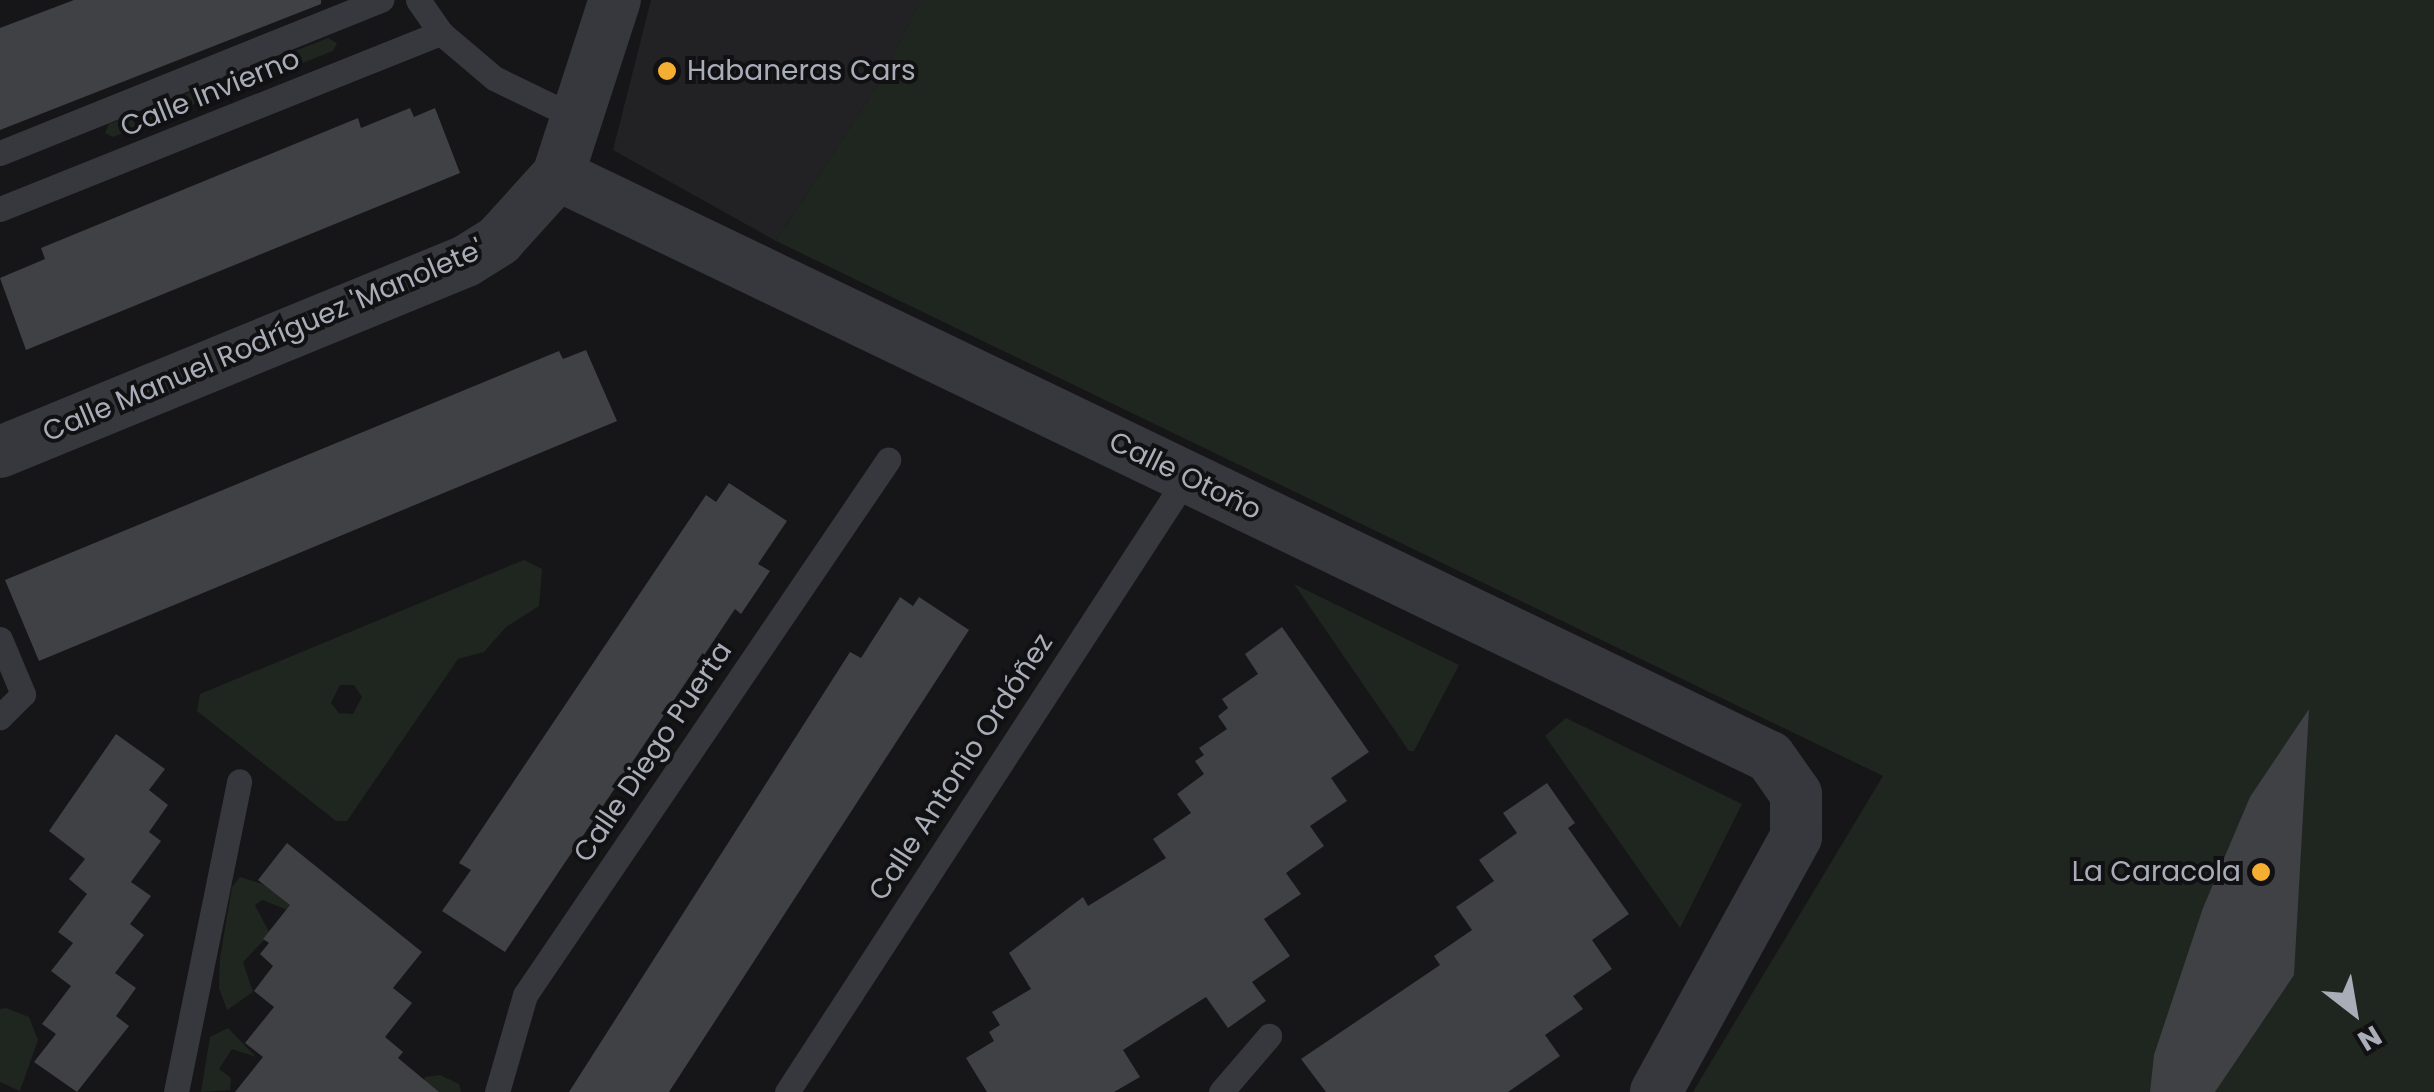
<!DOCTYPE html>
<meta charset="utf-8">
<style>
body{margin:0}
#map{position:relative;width:2434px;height:1092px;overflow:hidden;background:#161618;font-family:Poppins,sans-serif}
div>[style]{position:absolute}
.built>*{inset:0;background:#222225}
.green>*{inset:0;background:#1e261f}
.building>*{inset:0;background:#404145}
.lane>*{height:25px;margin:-12.5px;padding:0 12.5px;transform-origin:12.5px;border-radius:12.5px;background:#37383d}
.street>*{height:52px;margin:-26px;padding:0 26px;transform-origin:26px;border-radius:26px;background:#37383d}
.dots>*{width:28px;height:28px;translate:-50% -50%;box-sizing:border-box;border:5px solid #111113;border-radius:50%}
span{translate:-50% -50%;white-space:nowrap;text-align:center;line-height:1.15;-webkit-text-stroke:8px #111113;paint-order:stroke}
.poi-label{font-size:28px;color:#a8adb8}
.left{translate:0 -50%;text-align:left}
.right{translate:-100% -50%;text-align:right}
.street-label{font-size:28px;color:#a8adb8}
.north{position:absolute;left:2304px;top:962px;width:100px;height:100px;-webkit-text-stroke:8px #111113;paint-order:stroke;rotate:149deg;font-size:28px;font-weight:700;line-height:40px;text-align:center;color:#a8adb8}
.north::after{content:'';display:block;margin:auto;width:35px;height:45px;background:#a8adb8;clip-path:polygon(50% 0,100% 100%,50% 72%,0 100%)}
</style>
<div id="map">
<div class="built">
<i style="clip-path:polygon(651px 0,921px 0,882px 78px,776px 241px,613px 150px)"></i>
</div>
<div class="green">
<i style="clip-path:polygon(921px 0,2434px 0,2434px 1092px,1693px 1092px,1883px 776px,776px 241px,882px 78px)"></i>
<i style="clip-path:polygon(328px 38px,337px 43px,333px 51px,269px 76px,261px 72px,267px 62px)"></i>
<i style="clip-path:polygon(214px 83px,221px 84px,219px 94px,113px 137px,105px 133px,109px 124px)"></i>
<i style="clip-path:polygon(evenodd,524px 560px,542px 569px,539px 606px,506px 627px,484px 652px,458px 659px,347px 821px,336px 821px,197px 711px,200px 694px,524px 560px,340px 685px,354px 685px,362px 697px,353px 714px,339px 713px,331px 703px,340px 685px)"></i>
<i style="clip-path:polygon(1294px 584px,1459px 665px,1414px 751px,1409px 751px)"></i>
<i style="clip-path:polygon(1566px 718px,1742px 804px,1680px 928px,1545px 736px)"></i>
<i style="clip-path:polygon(240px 877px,274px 888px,293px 905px,288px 910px,262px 900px,255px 905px,270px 934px,243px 962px,253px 992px,227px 1010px,219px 988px,220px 958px,232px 887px)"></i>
<i style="clip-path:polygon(6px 1008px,29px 1017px,38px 1040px,20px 1091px,0 1082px,0 1009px)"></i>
<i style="clip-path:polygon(228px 1028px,256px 1057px,232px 1049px,219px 1069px,231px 1078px,230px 1090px,201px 1092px,210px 1037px)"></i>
<i style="clip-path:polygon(440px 1075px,459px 1084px,461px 1092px,420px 1092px,425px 1077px)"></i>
</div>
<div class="building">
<i style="clip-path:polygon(74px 0,321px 0,321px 4px,0 130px,0 28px)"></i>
<i style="clip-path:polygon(410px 108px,414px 117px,435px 108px,460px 173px,26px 350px,0 278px,45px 259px,41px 248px,358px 118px,361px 128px)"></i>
<i style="clip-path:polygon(586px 350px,617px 421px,39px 661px,5px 580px,559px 351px,563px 359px)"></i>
<i style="clip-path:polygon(729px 483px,787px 521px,758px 564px,770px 571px,741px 614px,735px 609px,505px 952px,442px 911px,471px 870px,459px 863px,706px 495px,716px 502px)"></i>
<i style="clip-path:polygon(900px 597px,913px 606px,919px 597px,969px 630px,669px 1092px,569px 1092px,850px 652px,861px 658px)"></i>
<i style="clip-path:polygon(1282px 627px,1369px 752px,1331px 778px,1347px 801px,1310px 826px,1324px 846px,1286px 873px,1301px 894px,1264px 919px,1290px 956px,1252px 982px,1266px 1001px,1228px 1028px,1206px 997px,1123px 1050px,1140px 1077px,1114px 1092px,987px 1092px,966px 1058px,994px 1041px,989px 1032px,1000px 1025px,992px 1012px,1031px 989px,1009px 953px,1083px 897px,1088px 906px,1166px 858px,1153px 839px,1191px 813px,1177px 794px,1204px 774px,1195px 761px,1204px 755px,1199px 748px,1227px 729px,1218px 716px,1228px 708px,1222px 699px,1258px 674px,1245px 654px)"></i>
<i style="clip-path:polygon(2309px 709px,2294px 975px,2215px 1092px,2150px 1092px,2154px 1055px,2203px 908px,2250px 797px)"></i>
<i style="clip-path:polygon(116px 734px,165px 769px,149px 790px,168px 805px,149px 832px,161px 841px,131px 882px,151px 896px,130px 924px,144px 935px,115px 973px,136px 988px,116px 1016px,129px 1026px,77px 1092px,34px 1062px,56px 1034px,42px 1024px,71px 986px,51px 971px,73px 943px,58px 932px,87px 894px,69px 879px,85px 859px,49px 831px)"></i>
<i style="clip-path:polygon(1547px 783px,1575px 823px,1568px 828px,1629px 914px,1592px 940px,1612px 969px,1573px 996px,1583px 1009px,1545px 1035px,1560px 1056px,1508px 1092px,1326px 1092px,1301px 1059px,1440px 965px,1434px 956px,1472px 930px,1456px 907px,1494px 881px,1479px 860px,1517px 833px,1503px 813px)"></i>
<i style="clip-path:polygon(287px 843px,422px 952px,393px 988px,412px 1003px,385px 1037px,403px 1052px,398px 1058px,439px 1092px,235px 1092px,263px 1057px,245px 1043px,274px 1007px,254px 991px,273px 966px,260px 954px,269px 943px,263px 939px,290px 905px,258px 880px)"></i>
</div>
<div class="lane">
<i style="left:418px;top:0;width:40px;rotate:55.1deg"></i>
<i style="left:441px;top:33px;width:70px;rotate:40.3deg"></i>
<i style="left:494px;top:78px;width:94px;rotate:25.8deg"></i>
<i style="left:0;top:153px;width:411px;rotate:-21.9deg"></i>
<i style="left:0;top:209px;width:475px;rotate:-21.8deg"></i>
<i style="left:0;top:639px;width:60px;rotate:67.3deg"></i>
<i style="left:23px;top:694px;width:33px;rotate:135deg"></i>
<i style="left:176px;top:1092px;width:317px;rotate:-78.5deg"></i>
<i style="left:497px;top:1092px;width:101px;rotate:-73.9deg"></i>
<i style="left:525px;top:995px;width:647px;rotate:-55.84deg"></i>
<i style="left:787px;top:1092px;width:734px;rotate:-56.96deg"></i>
<i style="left:1221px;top:1092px;width:74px;rotate:-49.4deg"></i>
</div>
<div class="street">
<i style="left:558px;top:175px;width:1344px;rotate:25.65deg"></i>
<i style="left:1770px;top:757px;width:45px;rotate:54.9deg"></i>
<i style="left:1796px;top:794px;width:43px;rotate:90deg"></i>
<i style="left:1796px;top:837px;width:291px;rotate:118.8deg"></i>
<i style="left:0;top:452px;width:504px;rotate:-22.29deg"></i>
<i style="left:466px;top:261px;width:39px;rotate:-32deg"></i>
<i style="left:499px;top:240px;width:88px;rotate:-47.8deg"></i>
<i style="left:558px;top:175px;width:184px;rotate:-72deg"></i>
</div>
<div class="dots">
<i style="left:667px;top:71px;background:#f4af32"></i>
<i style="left:2261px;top:872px;background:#f4af32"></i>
</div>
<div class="poi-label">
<span class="left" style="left:687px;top:71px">Habaneras Cars</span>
<span class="right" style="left:2241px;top:872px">La Caracola</span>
</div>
<div class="street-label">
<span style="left:210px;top:93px;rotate:-22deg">Calle Invierno</span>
<span style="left:263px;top:341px;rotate:-23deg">Calle Manuel Rodríguez 'Manolete'</span>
<span style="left:1185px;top:476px;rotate:26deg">Calle Otoño</span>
<span style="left:653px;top:752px;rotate:-56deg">Calle Diego Puerta</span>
<span style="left:961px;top:767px;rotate:-57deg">Calle Antonio Ordóñez</span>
</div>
<div class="north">N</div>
</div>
